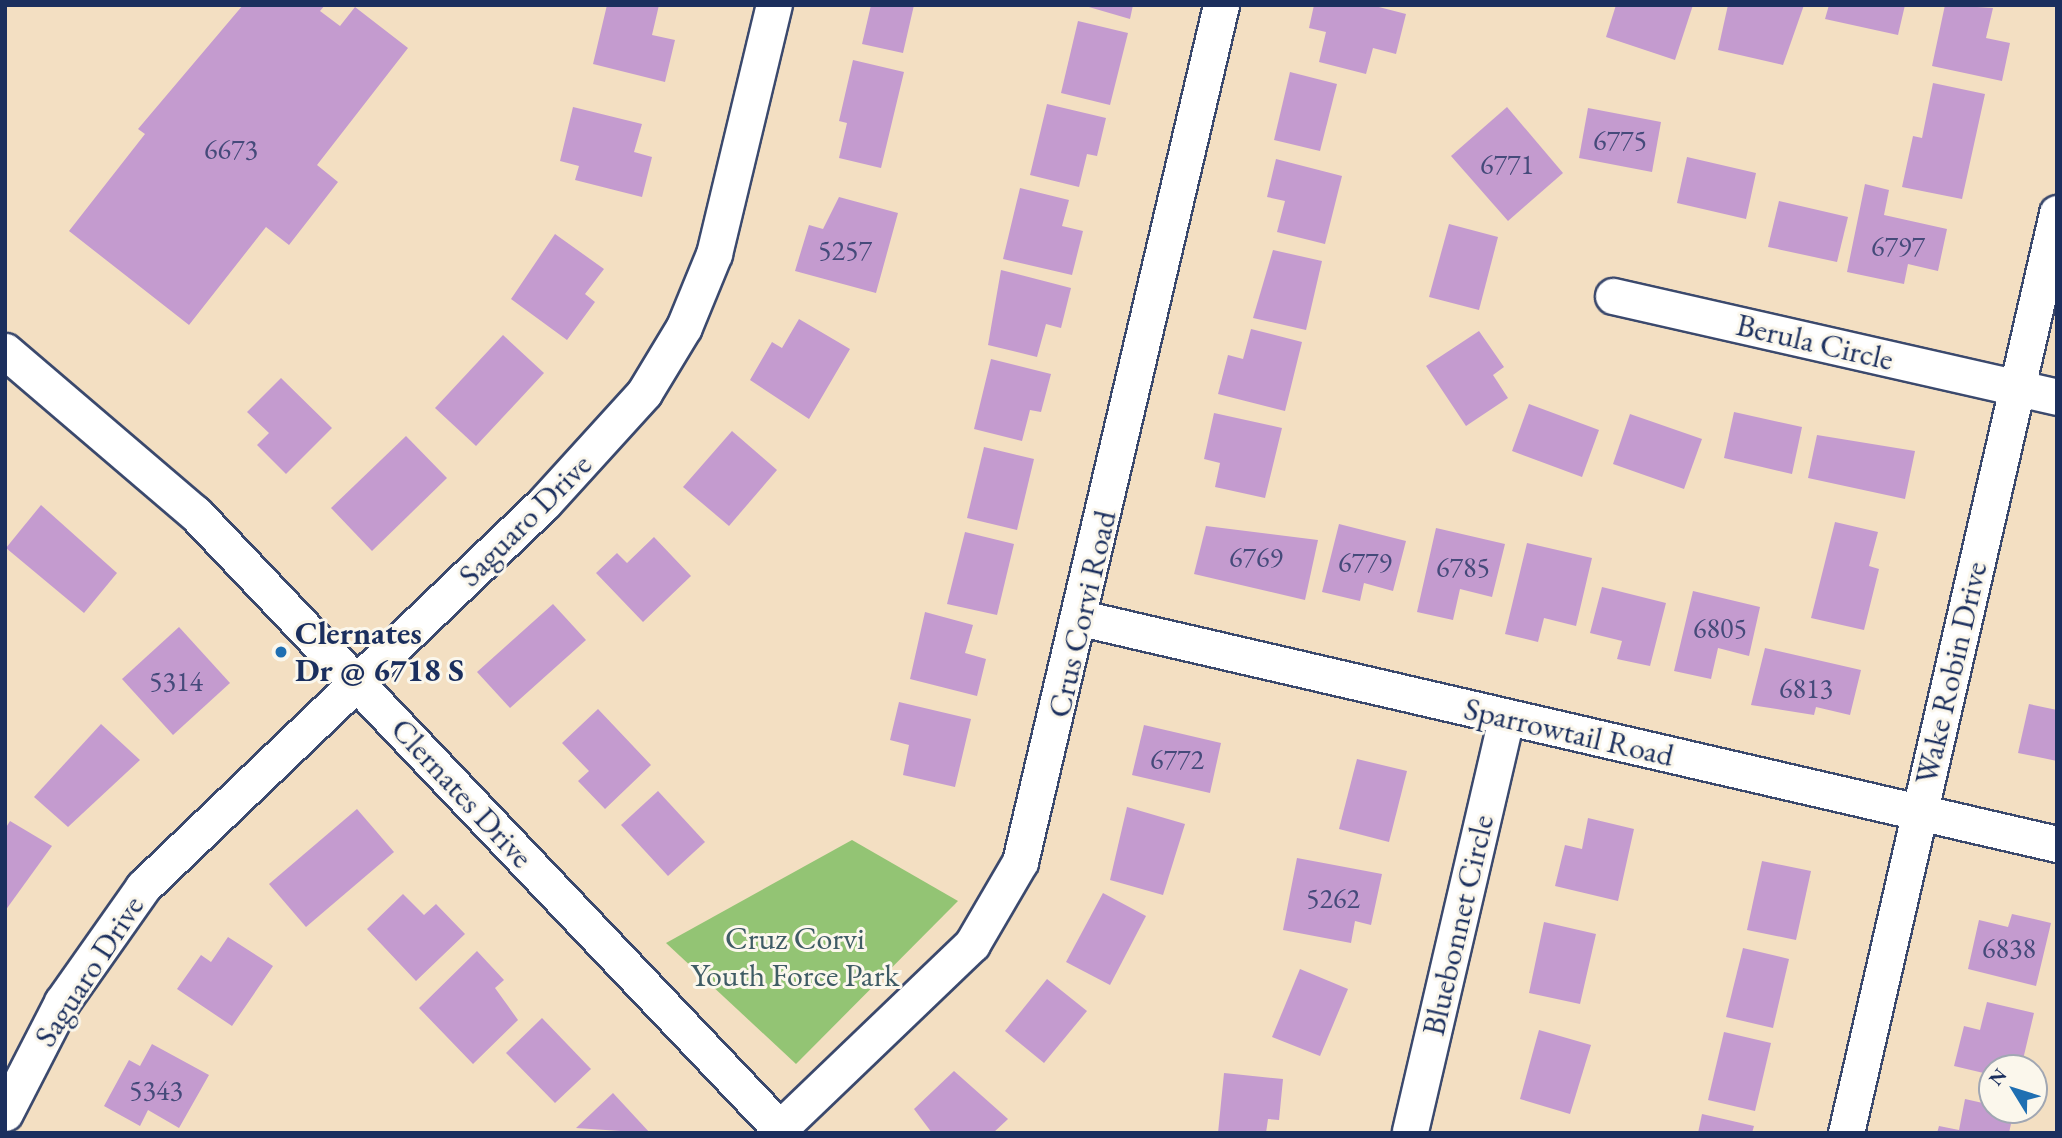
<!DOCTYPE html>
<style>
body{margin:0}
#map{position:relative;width:2062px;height:1138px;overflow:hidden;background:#f3dfc2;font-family:"EB Garamond",serif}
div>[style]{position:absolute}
.green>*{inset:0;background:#93c474}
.building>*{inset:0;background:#c49bcf}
.roads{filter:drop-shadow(2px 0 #3b496d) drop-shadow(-2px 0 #3b496d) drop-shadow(0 2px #3b496d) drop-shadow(0 -2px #3b496d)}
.street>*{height:35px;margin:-17.5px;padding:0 17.5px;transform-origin:17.5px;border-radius:17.5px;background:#fff}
.dots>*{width:19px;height:19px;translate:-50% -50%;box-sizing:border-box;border:4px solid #fbf7ec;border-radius:50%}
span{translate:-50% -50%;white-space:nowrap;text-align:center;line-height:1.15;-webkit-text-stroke:6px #fbf7ec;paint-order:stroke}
.number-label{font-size:28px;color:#454a7a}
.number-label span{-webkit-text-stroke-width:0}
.street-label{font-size:32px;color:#1b2f5e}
.poi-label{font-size:32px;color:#1b2f5e;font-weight:700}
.left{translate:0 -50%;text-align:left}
.park-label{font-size:32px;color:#3f5c65}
.frame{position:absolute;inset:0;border:7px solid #1b2f5e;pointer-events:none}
.north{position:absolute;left:1978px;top:1054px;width:70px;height:70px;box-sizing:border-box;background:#fbf7ec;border:2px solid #a1a7b3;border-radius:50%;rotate:308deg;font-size:19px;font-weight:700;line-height:28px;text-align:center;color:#1b2f5e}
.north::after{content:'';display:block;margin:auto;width:24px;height:32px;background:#1f6fb2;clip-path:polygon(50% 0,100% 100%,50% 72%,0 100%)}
</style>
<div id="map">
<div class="green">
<i style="clip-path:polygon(852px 840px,958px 901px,796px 1064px,666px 943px)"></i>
</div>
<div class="building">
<i style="clip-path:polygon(243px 5px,325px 5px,320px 11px,340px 26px,355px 7px,408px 48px,317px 165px,338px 182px,289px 245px,266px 227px,189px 325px,69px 231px,145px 134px,138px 129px)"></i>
<i style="clip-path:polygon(607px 5px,659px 5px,652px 35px,675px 40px,665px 82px,593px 64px)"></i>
<i style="clip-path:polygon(871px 5px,914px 5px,903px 53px,862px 44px)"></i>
<i style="clip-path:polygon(1082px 5px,1133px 5px,1130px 19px)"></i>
<i style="clip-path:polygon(1314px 5px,1371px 5px,1406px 14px,1396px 54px,1373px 48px,1366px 74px,1319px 62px,1326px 32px,1309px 28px)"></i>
<i style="clip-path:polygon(1616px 5px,1693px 5px,1675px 60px,1606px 37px)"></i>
<i style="clip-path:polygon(1728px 5px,1804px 5px,1783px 65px,1718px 50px)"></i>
<i style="clip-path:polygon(1829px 5px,1905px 5px,1898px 35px,1825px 19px)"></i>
<i style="clip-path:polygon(1945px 5px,1993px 8px,1986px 38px,2010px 43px,2002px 81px,1932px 66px)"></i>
<i style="clip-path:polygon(1078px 21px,1128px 33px,1110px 105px,1061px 93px)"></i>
<i style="clip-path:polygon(853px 60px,904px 72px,881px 168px,839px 158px,847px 123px,839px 121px)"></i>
<i style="clip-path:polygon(1290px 72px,1337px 84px,1320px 151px,1274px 140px)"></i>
<i style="clip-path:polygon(1933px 83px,1985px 94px,1962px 199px,1902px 187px,1913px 136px,1922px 138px)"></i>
<i style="clip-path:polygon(1047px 104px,1106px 118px,1097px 156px,1087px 154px,1079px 187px,1030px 175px)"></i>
<i style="clip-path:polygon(573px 107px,642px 124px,634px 152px,652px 157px,642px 197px,575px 180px,579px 166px,560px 161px)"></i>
<i style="clip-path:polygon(1507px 107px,1563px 173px,1508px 221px,1451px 156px)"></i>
<i style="clip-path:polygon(1588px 108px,1661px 122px,1652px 172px,1579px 158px)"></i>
<i style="clip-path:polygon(1687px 157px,1756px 173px,1746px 219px,1677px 203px)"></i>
<i style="clip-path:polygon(1276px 159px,1342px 176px,1325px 244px,1277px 232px,1285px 201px,1267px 197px)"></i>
<i style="clip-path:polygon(1865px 184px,1889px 190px,1884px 215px,1947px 229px,1938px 271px,1908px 264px,1904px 284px,1847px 272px)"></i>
<i style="clip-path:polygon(1020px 188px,1069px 200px,1062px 226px,1083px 231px,1072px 275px,1003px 259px)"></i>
<i style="clip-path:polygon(839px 197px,898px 213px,876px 293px,795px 271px,809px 225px,823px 229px)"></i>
<i style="clip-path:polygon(1779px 201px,1848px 217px,1837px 262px,1768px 247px)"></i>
<i style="clip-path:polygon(1449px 224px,1498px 237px,1479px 310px,1429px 297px)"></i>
<i style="clip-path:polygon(555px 234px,604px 269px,585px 294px,595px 302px,567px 340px,511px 299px)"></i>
<i style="clip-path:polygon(1273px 250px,1322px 261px,1306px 330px,1253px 318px)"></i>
<i style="clip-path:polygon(1001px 270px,1071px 288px,1061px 328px,1046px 324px,1037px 357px,988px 345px)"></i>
<i style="clip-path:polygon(799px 319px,850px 349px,809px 419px,750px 380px,772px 342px,782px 348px)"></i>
<i style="clip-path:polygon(1251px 329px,1302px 342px,1285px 411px,1218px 394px,1228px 355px,1243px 359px)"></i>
<i style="clip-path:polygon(1479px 331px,1504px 367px,1493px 375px,1508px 398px,1466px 426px,1426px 366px)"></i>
<i style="clip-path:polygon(503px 335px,544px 373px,476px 446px,435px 408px)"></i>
<i style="clip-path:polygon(991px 359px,1051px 374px,1041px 412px,1030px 410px,1022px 441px,974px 429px)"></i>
<i style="clip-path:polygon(281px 378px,332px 428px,286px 474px,257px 445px,269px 433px,247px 412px)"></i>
<i style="clip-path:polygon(1529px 404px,1599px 430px,1582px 477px,1512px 451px)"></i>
<i style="clip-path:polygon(1734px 412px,1802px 427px,1792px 474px,1724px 458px)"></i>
<i style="clip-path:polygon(1214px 413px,1282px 428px,1265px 498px,1215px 487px,1220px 463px,1204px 459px)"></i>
<i style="clip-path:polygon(1630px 414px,1702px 439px,1684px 489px,1613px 464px)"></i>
<i style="clip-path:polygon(732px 431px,777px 470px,729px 526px,683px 487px)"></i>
<i style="clip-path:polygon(1817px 435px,1915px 451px,1905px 499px,1808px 478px)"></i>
<i style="clip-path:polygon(406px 436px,447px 478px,372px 551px,331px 508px)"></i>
<i style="clip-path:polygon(984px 447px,1034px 459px,1017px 530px,967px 518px)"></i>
<i style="clip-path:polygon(41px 505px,117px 573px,84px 613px,6px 548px)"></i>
<i style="clip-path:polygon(1835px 522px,1878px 532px,1869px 566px,1879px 569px,1864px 630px,1811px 618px)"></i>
<i style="clip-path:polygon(1339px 524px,1406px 541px,1393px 591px,1364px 583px,1360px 601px,1322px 592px)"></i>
<i style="clip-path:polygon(1206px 526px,1318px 540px,1305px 600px,1194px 574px)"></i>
<i style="clip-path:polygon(1436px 528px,1505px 544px,1492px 597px,1460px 589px,1453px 620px,1417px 612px)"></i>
<i style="clip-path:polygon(965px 532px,1014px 544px,997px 615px,947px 604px)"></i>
<i style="clip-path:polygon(654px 537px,691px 576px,643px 622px,596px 573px,617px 553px,627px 563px)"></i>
<i style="clip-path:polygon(1527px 543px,1592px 558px,1576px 626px,1544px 618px,1538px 642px,1505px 634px)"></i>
<i style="clip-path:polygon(1602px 587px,1666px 603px,1650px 666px,1617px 659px,1622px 641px,1590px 633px)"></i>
<i style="clip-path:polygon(1693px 591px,1760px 607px,1749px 656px,1718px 648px,1711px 679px,1674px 671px)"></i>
<i style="clip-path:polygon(553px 604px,586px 640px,510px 708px,477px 672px)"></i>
<i style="clip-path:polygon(925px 612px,973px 625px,965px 653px,986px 659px,977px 696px,910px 679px)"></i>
<i style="clip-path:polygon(179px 627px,230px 683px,173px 735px,122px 679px)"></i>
<i style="clip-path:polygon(1765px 648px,1861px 670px,1850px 715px,1816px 707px,1814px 715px,1751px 705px)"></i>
<i style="clip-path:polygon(899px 702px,971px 719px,955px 787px,903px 775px,909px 745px,890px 740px)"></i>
<i style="clip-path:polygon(2029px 704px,2057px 710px,2057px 761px,2018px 753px)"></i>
<i style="clip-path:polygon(598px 709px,651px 765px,605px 809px,578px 781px,589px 771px,562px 743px)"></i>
<i style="clip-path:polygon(101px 724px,140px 760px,68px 827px,34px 797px)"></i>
<i style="clip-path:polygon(1144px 725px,1221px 743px,1210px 793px,1132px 775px)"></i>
<i style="clip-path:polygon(1357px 759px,1407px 771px,1389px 842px,1339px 829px)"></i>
<i style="clip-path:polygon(658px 791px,705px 842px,668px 876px,621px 825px)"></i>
<i style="clip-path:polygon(1127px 807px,1185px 824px,1163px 895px,1110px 880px)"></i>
<i style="clip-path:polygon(357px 809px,394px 852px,306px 927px,269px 884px)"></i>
<i style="clip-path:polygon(1588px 818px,1634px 829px,1618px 901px,1555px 886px,1565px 845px,1582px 849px)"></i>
<i style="clip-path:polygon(10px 821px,52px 846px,5px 911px,5px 829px)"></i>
<i style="clip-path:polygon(1297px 858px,1382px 874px,1371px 925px,1355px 921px,1351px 943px,1283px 930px)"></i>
<i style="clip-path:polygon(1762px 861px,1811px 871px,1796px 940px,1747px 930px)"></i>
<i style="clip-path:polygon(1103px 893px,1146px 916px,1110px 985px,1066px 962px)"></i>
<i style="clip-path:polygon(403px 894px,424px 915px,436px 904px,465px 934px,416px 981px,367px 929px)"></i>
<i style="clip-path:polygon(2012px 914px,2051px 923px,2036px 986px,1968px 969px,1979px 920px,2008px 927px)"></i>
<i style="clip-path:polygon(1544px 922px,1596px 934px,1580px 1004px,1529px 993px)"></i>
<i style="clip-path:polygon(228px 937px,273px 966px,232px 1026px,177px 989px,201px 955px,211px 962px)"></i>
<i style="clip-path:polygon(1743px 948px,1789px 959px,1773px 1028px,1726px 1017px)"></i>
<i style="clip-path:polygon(477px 951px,504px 980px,495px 988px,518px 1020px,473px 1064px,419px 1008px)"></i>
<i style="clip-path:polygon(1300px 969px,1348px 989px,1320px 1056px,1272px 1037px)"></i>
<i style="clip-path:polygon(1047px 979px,1087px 1011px,1044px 1063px,1005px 1031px)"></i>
<i style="clip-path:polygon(1987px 1002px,2034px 1013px,2021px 1068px,1992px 1068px,1992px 1075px,1954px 1066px,1964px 1026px,1980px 1030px)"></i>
<i style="clip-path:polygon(542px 1018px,591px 1069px,555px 1103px,506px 1053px)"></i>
<i style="clip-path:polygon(1539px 1030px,1591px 1045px,1570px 1114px,1520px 1099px)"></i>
<i style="clip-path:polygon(1724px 1032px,1771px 1043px,1755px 1111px,1708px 1100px)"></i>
<i style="clip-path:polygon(152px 1044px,209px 1075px,179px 1128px,148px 1110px,140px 1126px,104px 1106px,129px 1060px,140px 1066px)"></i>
<i style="clip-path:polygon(954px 1071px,1008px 1119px,993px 1133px,932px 1133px,914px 1109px)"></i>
<i style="clip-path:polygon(1224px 1073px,1283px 1079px,1279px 1120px,1268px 1119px,1266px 1133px,1218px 1133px)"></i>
<i style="clip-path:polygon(613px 1093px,650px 1133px,576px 1128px)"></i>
<i style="clip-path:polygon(1965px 1099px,2014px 1110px,2009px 1133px,1937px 1133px,1939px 1126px,1959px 1130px)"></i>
<i style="clip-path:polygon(1702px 1114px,1754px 1126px,1752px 1133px,1698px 1133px)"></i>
</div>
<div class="roads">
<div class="street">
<i style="left:1613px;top:296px;width:455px;rotate:12.8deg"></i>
<i style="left:5px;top:351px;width:250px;rotate:40.5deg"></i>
<i style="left:195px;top:513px;width:855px;rotate:46.47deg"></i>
<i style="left:1081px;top:618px;width:1002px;rotate:13.04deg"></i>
<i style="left:5px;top:1113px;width:125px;rotate:-62.8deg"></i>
<i style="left:62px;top:1002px;width:141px;rotate:-54.8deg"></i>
<i style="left:143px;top:887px;width:555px;rotate:-43.76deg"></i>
<i style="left:544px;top:503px;width:149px;rotate:-47.7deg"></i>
<i style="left:644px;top:393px;width:77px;rotate:-58.8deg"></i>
<i style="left:684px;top:327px;width:79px;rotate:-67.7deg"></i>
<i style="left:714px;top:254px;width:256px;rotate:-76.5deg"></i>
<i style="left:1410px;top:1131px;width:423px;rotate:-76.9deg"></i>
<i style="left:775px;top:1133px;width:273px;rotate:-43.8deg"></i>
<i style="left:972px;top:944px;width:95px;rotate:-59.7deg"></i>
<i style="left:1020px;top:862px;width:880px;rotate:-76.8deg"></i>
<i style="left:1846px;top:1133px;width:944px;rotate:-77.08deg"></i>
</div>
</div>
<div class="dots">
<i style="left:281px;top:652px;background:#1f6fb2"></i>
</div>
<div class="number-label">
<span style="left:1620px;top:140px">6775</span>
<span style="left:231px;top:149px">6673</span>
<span style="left:1507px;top:164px">6771</span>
<span style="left:1898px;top:246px">6797</span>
<span style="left:845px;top:250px">5257</span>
<span style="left:1256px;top:557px">6769</span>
<span style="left:1365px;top:562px">6779</span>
<span style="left:1463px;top:567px">6785</span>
<span style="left:1720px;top:628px">6805</span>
<span style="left:176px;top:681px">5314</span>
<span style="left:1806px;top:688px">6813</span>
<span style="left:1177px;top:759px">6772</span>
<span style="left:1333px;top:898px">5262</span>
<span style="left:2009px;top:948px">6838</span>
<span style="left:156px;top:1090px">5343</span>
</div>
<div class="street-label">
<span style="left:1815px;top:342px;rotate:13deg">Berula Circle</span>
<span style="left:525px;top:520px;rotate:-45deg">Saguaro Drive</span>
<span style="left:1082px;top:614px;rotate:-77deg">Crus Corvi Road</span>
<span style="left:1951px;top:673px;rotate:-77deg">Wake Robin Drive</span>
<span style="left:1569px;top:732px;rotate:13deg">Sparrowtail Road</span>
<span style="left:462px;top:793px;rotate:47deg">Clernates Drive</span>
<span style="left:1458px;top:925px;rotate:-77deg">Bluebonnet Circle</span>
<span style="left:89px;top:971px;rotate:-57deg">Saguaro Drive</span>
</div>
<div class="poi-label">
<span class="left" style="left:295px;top:652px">Clernates<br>Dr @ 6718 S</span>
</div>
<div class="park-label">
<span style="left:795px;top:957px">Cruz Corvi<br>Youth Force Park</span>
</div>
<div class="frame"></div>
<div class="north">N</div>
</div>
